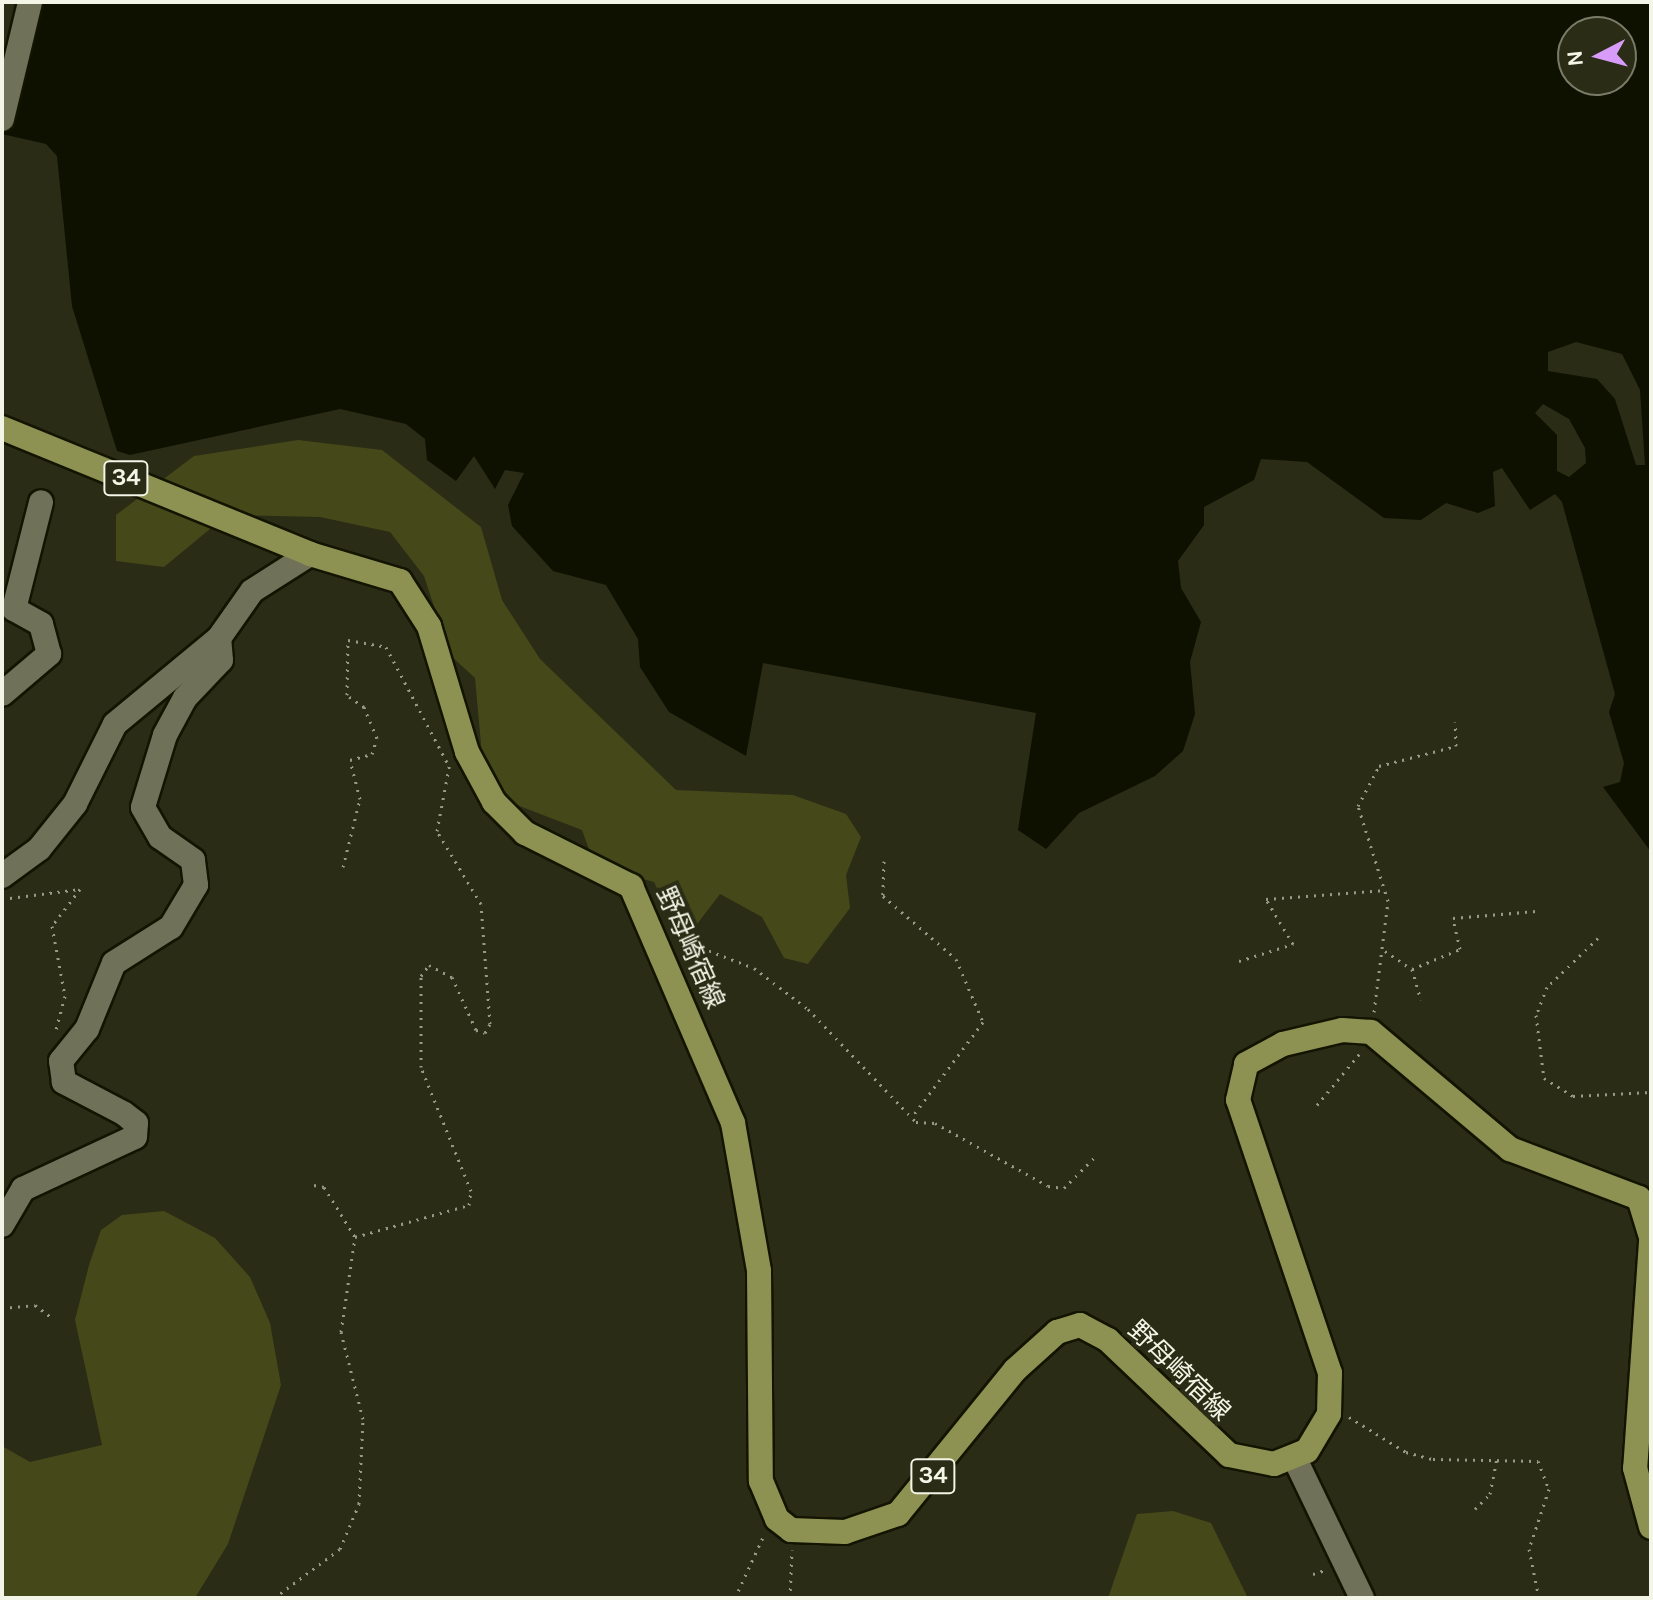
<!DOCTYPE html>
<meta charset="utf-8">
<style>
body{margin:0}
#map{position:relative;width:1653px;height:1600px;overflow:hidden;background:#2a2c15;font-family:Karla,"Noto Sans JP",sans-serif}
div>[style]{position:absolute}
.green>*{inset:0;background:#454819}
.water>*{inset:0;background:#0f1100}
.path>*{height:3px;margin-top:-1.5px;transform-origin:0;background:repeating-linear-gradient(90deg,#989a87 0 2px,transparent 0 8px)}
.roads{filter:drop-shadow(2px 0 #131401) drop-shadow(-2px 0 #131401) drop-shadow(0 2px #131401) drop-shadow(0 -2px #131401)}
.minor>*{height:24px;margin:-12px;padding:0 12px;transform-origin:12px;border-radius:12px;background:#6f7258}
.major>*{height:24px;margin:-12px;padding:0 12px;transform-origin:12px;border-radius:12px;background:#8d9253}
span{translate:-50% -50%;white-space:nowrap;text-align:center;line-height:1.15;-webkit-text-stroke:8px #2a2c15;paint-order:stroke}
.shield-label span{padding:2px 6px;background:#2a2c15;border:2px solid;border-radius:6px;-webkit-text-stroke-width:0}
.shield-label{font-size:24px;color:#f3f5e6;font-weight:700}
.street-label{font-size:26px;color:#f3f5e6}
.frame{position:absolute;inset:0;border:4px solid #f3f5e6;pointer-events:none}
.north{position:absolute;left:1557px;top:16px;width:80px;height:80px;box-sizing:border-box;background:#2a2c15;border:2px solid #7a7c69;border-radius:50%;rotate:264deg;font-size:22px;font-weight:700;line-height:32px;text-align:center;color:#f3f5e6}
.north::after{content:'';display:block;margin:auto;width:28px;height:36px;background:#d79bf9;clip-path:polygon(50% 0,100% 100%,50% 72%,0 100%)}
</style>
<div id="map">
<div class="green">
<i style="clip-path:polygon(298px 440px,382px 450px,481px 527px,502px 600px,540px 659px,676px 790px,793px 795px,846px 814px,861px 837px,846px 875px,850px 908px,808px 964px,784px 958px,762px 917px,720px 894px,694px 928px,677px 929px,654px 882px,621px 873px,590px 852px,582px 830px,509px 802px,482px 755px,475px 678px,450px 655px,424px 576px,390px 532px,320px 517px,227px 515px,164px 567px,116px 561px,116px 515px,194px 456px)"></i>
<i style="clip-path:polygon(164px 1211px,215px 1238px,250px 1277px,270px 1323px,281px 1385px,228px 1544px,195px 1598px,2px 1598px,2px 1446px,30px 1462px,102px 1445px,75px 1320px,89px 1265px,101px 1230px,122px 1215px)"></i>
<i style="clip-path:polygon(1173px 1511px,1211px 1523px,1248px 1598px,1108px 1598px,1137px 1514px)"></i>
</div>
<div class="water">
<i style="clip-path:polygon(evenodd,35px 2px,1651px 2px,1651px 852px,1603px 787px,1620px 782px,1624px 763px,1609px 712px,1615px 694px,1562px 502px,1555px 494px,1530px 510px,1502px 468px,1493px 472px,1495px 506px,1478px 513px,1446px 503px,1421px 520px,1384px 518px,1307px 462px,1261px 459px,1254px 480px,1204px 507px,1204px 525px,1178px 561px,1181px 588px,1201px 622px,1190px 662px,1195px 714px,1183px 751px,1155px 776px,1079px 813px,1046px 849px,1018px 830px,1036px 713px,763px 663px,746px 756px,669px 712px,640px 667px,638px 639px,606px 585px,553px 571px,512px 526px,508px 505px,524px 473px,505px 470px,495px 489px,474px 456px,456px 481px,427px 460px,425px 439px,406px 424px,340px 409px,130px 455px,117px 451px,72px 306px,57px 156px,46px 144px,2px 134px,32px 46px,35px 2px,1573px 32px,1621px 32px,1621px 80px,1573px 80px,1573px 32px,35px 2px,1576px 342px,1622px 354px,1640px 390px,1645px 465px,1636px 465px,1615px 399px,1597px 379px,1548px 371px,1548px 352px,1576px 342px,35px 2px,1543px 404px,1569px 419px,1585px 448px,1586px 463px,1569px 477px,1557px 471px,1557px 435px,1535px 413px,1543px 404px)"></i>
</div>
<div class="path">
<i style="left:884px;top:861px;width:35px;rotate:92deg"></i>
<i style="left:883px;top:896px;width:96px;rotate:40.8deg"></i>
<i style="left:956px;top:959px;width:69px;rotate:66.8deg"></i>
<i style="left:983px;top:1022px;width:119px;rotate:126.8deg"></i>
<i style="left:343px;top:867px;width:70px;rotate:-76deg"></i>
<i style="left:360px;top:799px;width:40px;rotate:-104.4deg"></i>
<i style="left:350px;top:760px;width:23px;rotate:-15deg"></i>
<i style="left:372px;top:754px;width:17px;rotate:-73deg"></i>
<i style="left:377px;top:738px;width:34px;rotate:-113deg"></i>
<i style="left:364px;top:707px;width:21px;rotate:-145deg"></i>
<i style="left:347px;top:695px;width:55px;rotate:-89deg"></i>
<i style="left:348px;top:640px;width:39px;rotate:10deg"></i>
<i style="left:386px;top:647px;width:132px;rotate:62.1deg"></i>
<i style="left:2px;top:899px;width:79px;rotate:-7.3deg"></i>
<i style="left:80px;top:889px;width:46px;rotate:127.1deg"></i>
<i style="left:52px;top:926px;width:71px;rotate:79.5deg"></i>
<i style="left:65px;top:996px;width:39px;rotate:105deg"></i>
<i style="left:667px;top:916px;width:40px;rotate:47deg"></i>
<i style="left:694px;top:945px;width:64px;rotate:21deg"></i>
<i style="left:754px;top:968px;width:68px;rotate:37.2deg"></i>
<i style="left:808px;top:1009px;width:156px;rotate:46.3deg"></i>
<i style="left:916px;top:1122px;width:19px;rotate:3deg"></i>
<i style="left:935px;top:1123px;width:129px;rotate:29.1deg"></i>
<i style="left:1048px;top:1186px;width:16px;rotate:7deg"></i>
<i style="left:1064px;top:1188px;width:45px;rotate:-45deg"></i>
<i style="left:1598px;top:938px;width:71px;rotate:136.1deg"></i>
<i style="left:1547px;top:987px;width:30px;rotate:111deg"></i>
<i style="left:1536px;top:1015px;width:64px;rotate:82.8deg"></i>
<i style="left:1544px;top:1078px;width:34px;rotate:32deg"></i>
<i style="left:1573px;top:1096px;width:78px;rotate:-2.9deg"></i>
<i style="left:1385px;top:951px;width:32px;rotate:34deg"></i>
<i style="left:1412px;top:969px;width:52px;rotate:-22.6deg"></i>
<i style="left:1460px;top:949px;width:32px;rotate:-103deg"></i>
<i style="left:1453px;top:918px;width:84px;rotate:-4.8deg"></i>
<i style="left:1239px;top:961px;width:57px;rotate:-17.5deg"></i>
<i style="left:1293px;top:944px;width:52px;rotate:-121deg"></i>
<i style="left:1266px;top:899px;width:120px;rotate:-4.3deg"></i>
<i style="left:1412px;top:969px;width:32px;rotate:74deg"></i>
<i style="left:1374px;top:1012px;width:112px;rotate:-82.8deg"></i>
<i style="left:1388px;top:901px;width:100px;rotate:-107.5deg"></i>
<i style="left:1358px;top:806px;width:45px;rotate:-62.3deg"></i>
<i style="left:1379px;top:766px;width:80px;rotate:-14.6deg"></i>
<i style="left:1456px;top:746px;width:24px;rotate:-92deg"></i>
<i style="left:1317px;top:1105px;width:69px;rotate:-50.3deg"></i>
<i style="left:314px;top:1185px;width:10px;rotate:11deg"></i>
<i style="left:324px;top:1187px;width:59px;rotate:58.2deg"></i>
<i style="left:2px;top:1308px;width:33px;rotate:-5deg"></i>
<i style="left:35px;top:1305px;width:20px;rotate:37deg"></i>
<i style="left:1349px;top:1417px;width:67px;rotate:31.6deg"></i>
<i style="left:1406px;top:1452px;width:28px;rotate:15deg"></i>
<i style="left:1433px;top:1459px;width:105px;rotate:1.1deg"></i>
<i style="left:1538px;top:1461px;width:30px;rotate:69deg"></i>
<i style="left:1549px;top:1489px;width:63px;rotate:108.4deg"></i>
<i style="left:1529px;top:1549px;width:50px;rotate:78.5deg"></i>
<i style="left:1475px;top:1509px;width:21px;rotate:-45deg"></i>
<i style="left:1490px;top:1494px;width:37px;rotate:-79deg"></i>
<i style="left:1313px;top:1574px;width:13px;rotate:-18deg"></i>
<i style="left:274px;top:1598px;width:82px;rotate:-36.6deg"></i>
<i style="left:340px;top:1549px;width:49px;rotate:-67.1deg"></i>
<i style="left:359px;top:1504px;width:85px;rotate:-87.3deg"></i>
<i style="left:363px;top:1419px;width:90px;rotate:-104.2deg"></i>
<i style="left:341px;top:1332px;width:96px;rotate:-81.6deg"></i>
<i style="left:355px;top:1237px;width:118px;rotate:-15.7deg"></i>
<i style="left:469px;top:1205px;width:14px;rotate:-82deg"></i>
<i style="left:471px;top:1191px;width:134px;rotate:-112deg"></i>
<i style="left:421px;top:1067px;width:91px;rotate:-90deg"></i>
<i style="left:421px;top:976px;width:14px;rotate:-54deg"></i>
<i style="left:429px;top:965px;width:26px;rotate:28deg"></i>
<i style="left:452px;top:977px;width:58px;rotate:65.6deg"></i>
<i style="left:476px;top:1030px;width:9px;rotate:18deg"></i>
<i style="left:485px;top:1033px;width:10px;rotate:-61deg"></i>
<i style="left:490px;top:1024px;width:120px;rotate:-94.3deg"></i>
<i style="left:481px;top:904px;width:85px;rotate:-121.1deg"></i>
<i style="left:437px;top:831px;width:70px;rotate:-79.3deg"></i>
<i style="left:735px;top:1598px;width:69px;rotate:-65.3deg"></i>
<i style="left:790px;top:1598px;width:48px;rotate:-87.6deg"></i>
</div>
<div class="roads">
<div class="minor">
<i style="left:2px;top:119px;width:120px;rotate:-76.5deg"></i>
<i style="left:2px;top:694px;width:62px;rotate:-40.4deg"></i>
<i style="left:49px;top:654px;width:31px;rotate:-105deg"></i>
<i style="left:41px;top:624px;width:31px;rotate:-151deg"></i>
<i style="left:14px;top:609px;width:110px;rotate:-75.8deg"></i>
<i style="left:2px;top:876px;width:46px;rotate:-36.1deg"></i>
<i style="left:39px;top:849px;width:58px;rotate:-51.3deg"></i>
<i style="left:75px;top:804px;width:89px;rotate:-63.4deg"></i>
<i style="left:115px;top:724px;width:135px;rotate:-39.6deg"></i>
<i style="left:219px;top:638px;width:57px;rotate:-54.9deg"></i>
<i style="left:252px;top:591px;width:69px;rotate:-32.5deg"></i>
<i style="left:2px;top:1225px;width:42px;rotate:-59.7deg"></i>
<i style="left:23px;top:1189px;width:123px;rotate:-24.9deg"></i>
<i style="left:135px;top:1137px;width:14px;rotate:-86deg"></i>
<i style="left:136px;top:1123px;width:16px;rotate:-142deg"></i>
<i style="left:123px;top:1113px;width:67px;rotate:-152.3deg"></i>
<i style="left:64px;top:1082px;width:21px;rotate:-98deg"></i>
<i style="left:61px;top:1061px;width:41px;rotate:-50.9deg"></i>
<i style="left:87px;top:1029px;width:71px;rotate:-67.8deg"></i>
<i style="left:114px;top:963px;width:67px;rotate:-32.3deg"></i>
<i style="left:171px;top:927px;width:49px;rotate:-59.2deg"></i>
<i style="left:196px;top:885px;width:25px;rotate:-97deg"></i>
<i style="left:193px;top:860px;width:40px;rotate:-145.1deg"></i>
<i style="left:160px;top:837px;width:34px;rotate:-120deg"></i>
<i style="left:143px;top:807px;width:75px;rotate:-73deg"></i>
<i style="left:165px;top:735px;width:42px;rotate:-61.6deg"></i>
<i style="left:185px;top:698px;width:52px;rotate:-46.5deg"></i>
<i style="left:221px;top:660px;width:22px;rotate:-95deg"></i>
<i style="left:1296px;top:1461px;width:152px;rotate:64.3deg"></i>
</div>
<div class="major">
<i style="left:2px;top:428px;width:333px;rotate:22.2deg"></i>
<i style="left:310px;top:554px;width:94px;rotate:16.7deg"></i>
<i style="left:400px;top:581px;width:54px;rotate:57.2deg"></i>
<i style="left:429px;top:626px;width:132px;rotate:73.2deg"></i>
<i style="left:467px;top:752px;width:57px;rotate:61.6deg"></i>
<i style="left:494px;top:802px;width:44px;rotate:45deg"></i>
<i style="left:525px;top:833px;width:119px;rotate:26.6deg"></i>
<i style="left:631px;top:886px;width:258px;rotate:66.7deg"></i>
<i style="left:733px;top:1123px;width:150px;rotate:80deg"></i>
<i style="left:759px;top:1271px;width:210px;rotate:89.5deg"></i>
<i style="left:761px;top:1481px;width:41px;rotate:67.2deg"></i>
<i style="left:777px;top:1519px;width:18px;rotate:38deg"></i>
<i style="left:791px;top:1530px;width:54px;rotate:2.1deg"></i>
<i style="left:845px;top:1532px;width:56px;rotate:-18.8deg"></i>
<i style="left:898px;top:1514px;width:186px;rotate:-50.9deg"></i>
<i style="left:1015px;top:1370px;width:57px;rotate:-42.1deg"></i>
<i style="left:1057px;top:1332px;width:24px;rotate:-17deg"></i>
<i style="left:1080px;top:1325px;width:32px;rotate:28deg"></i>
<i style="left:1108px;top:1340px;width:167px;rotate:43.5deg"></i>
<i style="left:1229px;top:1455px;width:46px;rotate:11.3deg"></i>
<i style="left:1274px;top:1464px;width:35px;rotate:-22deg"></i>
<i style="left:1307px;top:1451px;width:43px;rotate:-59.3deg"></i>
<i style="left:1329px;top:1414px;width:41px;rotate:-88.6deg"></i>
<i style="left:1330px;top:1373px;width:288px;rotate:-108.6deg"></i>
<i style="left:1238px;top:1100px;width:37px;rotate:-77deg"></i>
<i style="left:1246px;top:1064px;width:42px;rotate:-28.4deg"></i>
<i style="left:1283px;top:1044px;width:61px;rotate:-13.3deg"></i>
<i style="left:1342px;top:1030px;width:29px;rotate:4deg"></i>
<i style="left:1371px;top:1032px;width:182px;rotate:40.1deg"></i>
<i style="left:1510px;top:1149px;width:138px;rotate:20.8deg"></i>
<i style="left:1639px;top:1198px;width:41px;rotate:72.9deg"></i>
<i style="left:1651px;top:1242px;width:227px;rotate:94deg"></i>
<i style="left:1635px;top:1468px;width:61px;rotate:74.8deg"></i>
</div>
</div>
<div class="shield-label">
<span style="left:126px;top:478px">34</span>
<span style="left:933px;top:1476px">34</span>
</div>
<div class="street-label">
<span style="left:690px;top:948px;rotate:66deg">野母崎宿線</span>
<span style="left:1179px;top:1371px;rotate:44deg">野母崎宿線</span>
</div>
<div class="frame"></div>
<div class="north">N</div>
</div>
